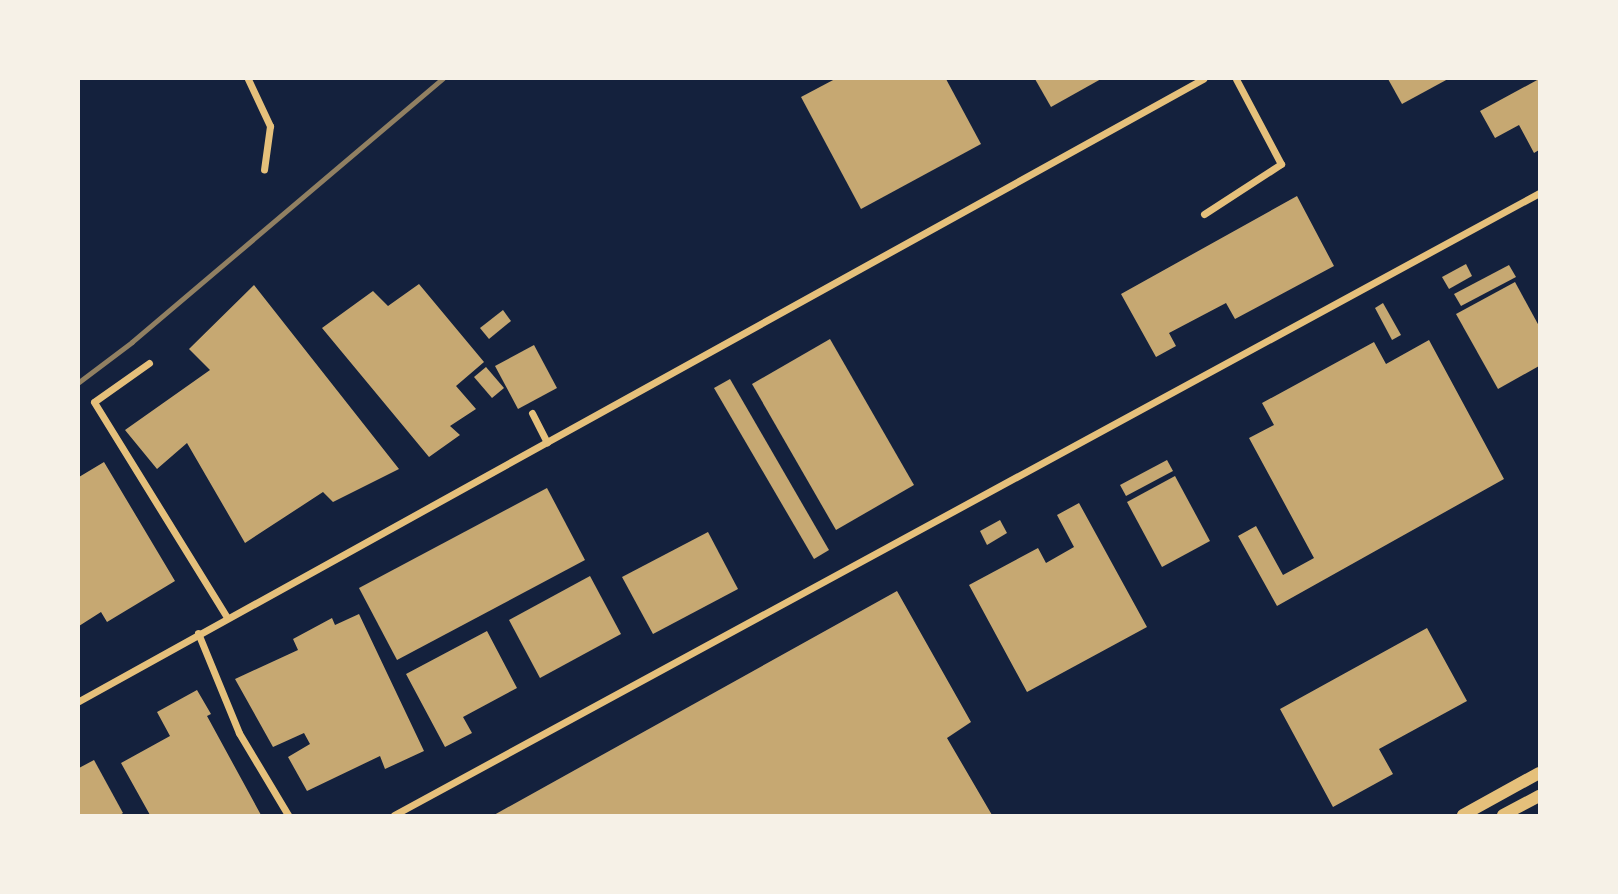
<!DOCTYPE html>
<style>
body{margin:0}
#map{position:relative;width:1618px;height:894px;overflow:hidden;background:#14213d;font-family:"Golos Text",sans-serif}
div>[style]{position:absolute}
.building>*{inset:0;background:#c6a872}
.minor>*{height:7px;margin:-3.5px;padding:0 3.5px;transform-origin:3.5px;border-radius:3.5px;background:#e5c07b}
.secondary>*{height:12px;margin:-6px;padding:0 6px;transform-origin:6px;border-radius:6px;background:#e5c07b}
.rail>*{height:4.5px;margin:-2.25px;padding:0 2.25px;transform-origin:2.25px;border-radius:2.25px;background:#918062}
span{translate:-50% -50%;white-space:nowrap;text-align:center;line-height:1.15;-webkit-text-stroke:6px #f6f1e7;paint-order:stroke}
.frame{position:absolute;inset:0;border:80px solid #f6f1e7;pointer-events:none}
</style>
<div id="map">
<div class="building">
<i style="clip-path:polygon(835px 79px,946px 79px,981px 144px,861px 209px,801px 97px)"></i>
<i style="clip-path:polygon(1035px 79px,1101px 79px,1051px 107px)"></i>
<i style="clip-path:polygon(1388px 79px,1448px 79px,1402px 104px)"></i>
<i style="clip-path:polygon(1539px 79px,1539px 150px,1534px 153px,1519px 125px,1495px 138px,1480px 111px)"></i>
<i style="clip-path:polygon(1297px 196px,1334px 266px,1235px 319px,1226px 303px,1169px 333px,1176px 346px,1156px 357px,1121px 294px)"></i>
<i style="clip-path:polygon(1466px 264px,1472px 276px,1449px 289px,1442px 277px)"></i>
<i style="clip-path:polygon(1509px 265px,1516px 277px,1461px 306px,1454px 294px)"></i>
<i style="clip-path:polygon(1515px 282px,1539px 326px,1539px 366px,1498px 389px,1456px 314px)"></i>
<i style="clip-path:polygon(419px 284px,484px 362px,456px 386px,476px 409px,450px 426px,460px 435px,429px 457px,322px 328px,373px 291px,388px 306px)"></i>
<i style="clip-path:polygon(254px 285px,399px 469px,333px 502px,323px 492px,245px 543px,187px 443px,157px 469px,125px 430px,210px 370px,189px 349px)"></i>
<i style="clip-path:polygon(1383px 303px,1401px 335px,1392px 340px,1375px 308px)"></i>
<i style="clip-path:polygon(503px 310px,511px 321px,489px 339px,480px 328px)"></i>
<i style="clip-path:polygon(830px 339px,914px 485px,836px 530px,752px 384px)"></i>
<i style="clip-path:polygon(1429px 340px,1504px 479px,1277px 606px,1238px 536px,1256px 526px,1283px 575px,1314px 558px,1249px 438px,1274px 425px,1262px 403px,1374px 342px,1386px 364px)"></i>
<i style="clip-path:polygon(534px 345px,557px 388px,518px 409px,495px 366px)"></i>
<i style="clip-path:polygon(486px 367px,504px 388px,492px 398px,474px 377px)"></i>
<i style="clip-path:polygon(730px 379px,829px 550px,814px 559px,714px 388px)"></i>
<i style="clip-path:polygon(1167px 460px,1173px 471px,1126px 496px,1120px 485px)"></i>
<i style="clip-path:polygon(104px 462px,175px 581px,107px 622px,101px 612px,79px 626px,79px 477px)"></i>
<i style="clip-path:polygon(1175px 476px,1210px 541px,1162px 567px,1127px 502px)"></i>
<i style="clip-path:polygon(547px 488px,585px 560px,397px 660px,359px 588px)"></i>
<i style="clip-path:polygon(1079px 503px,1147px 627px,1027px 692px,969px 585px,1038px 548px,1046px 563px,1074px 547px,1057px 515px)"></i>
<i style="clip-path:polygon(1000px 520px,1007px 533px,987px 545px,980px 531px)"></i>
<i style="clip-path:polygon(708px 532px,738px 589px,653px 634px,622px 577px)"></i>
<i style="clip-path:polygon(590px 576px,621px 634px,540px 678px,509px 620px)"></i>
<i style="clip-path:polygon(897px 591px,971px 722px,947px 738px,992px 815px,494px 815px)"></i>
<i style="clip-path:polygon(359px 614px,424px 751px,385px 769px,380px 756px,307px 791px,288px 757px,310px 744px,304px 733px,273px 747px,235px 679px,298px 650px,293px 639px,332px 618px,335px 625px)"></i>
<i style="clip-path:polygon(1427px 628px,1467px 701px,1379px 749px,1393px 774px,1333px 807px,1280px 709px)"></i>
<i style="clip-path:polygon(487px 631px,517px 688px,463px 717px,472px 733px,445px 747px,406px 674px)"></i>
<i style="clip-path:polygon(197px 690px,211px 714px,207px 716px,261px 815px,150px 815px,121px 763px,170px 736px,157px 712px)"></i>
<i style="clip-path:polygon(94px 760px,123px 813px,120px 815px,79px 815px,79px 768px)"></i>
</div>
<div class="minor">
<i style="left:248px;top:79px;width:52px;rotate:64.9deg"></i>
<i style="left:270px;top:126px;width:44px;rotate:97.8deg"></i>
<i style="left:1204px;top:214px;width:92px;rotate:-33deg"></i>
<i style="left:1281px;top:164px;width:96px;rotate:-117.9deg"></i>
<i style="left:149px;top:363px;width:67px;rotate:144.7deg"></i>
<i style="left:94px;top:402px;width:253px;rotate:58.3deg"></i>
<i style="left:532px;top:413px;width:33px;rotate:63deg"></i>
<i style="left:198px;top:633px;width:108px;rotate:67.7deg"></i>
<i style="left:239px;top:733px;width:96px;rotate:59.1deg"></i>
<i style="left:79px;top:701px;width:1285px;rotate:-28.96deg"></i>
<i style="left:394px;top:815px;width:1303px;rotate:-28.51deg"></i>
</div>
<div class="secondary">
<i style="left:1463px;top:815px;width:87px;rotate:-28.9deg"></i>
<i style="left:1503px;top:815px;width:41px;rotate:-27.8deg"></i>
</div>
<div class="rail">
<i style="left:79px;top:382px;width:66px;rotate:-37deg"></i>
<i style="left:132px;top:342px;width:407px;rotate:-40.3deg"></i>
</div>
<div class="frame"></div>
</div>
